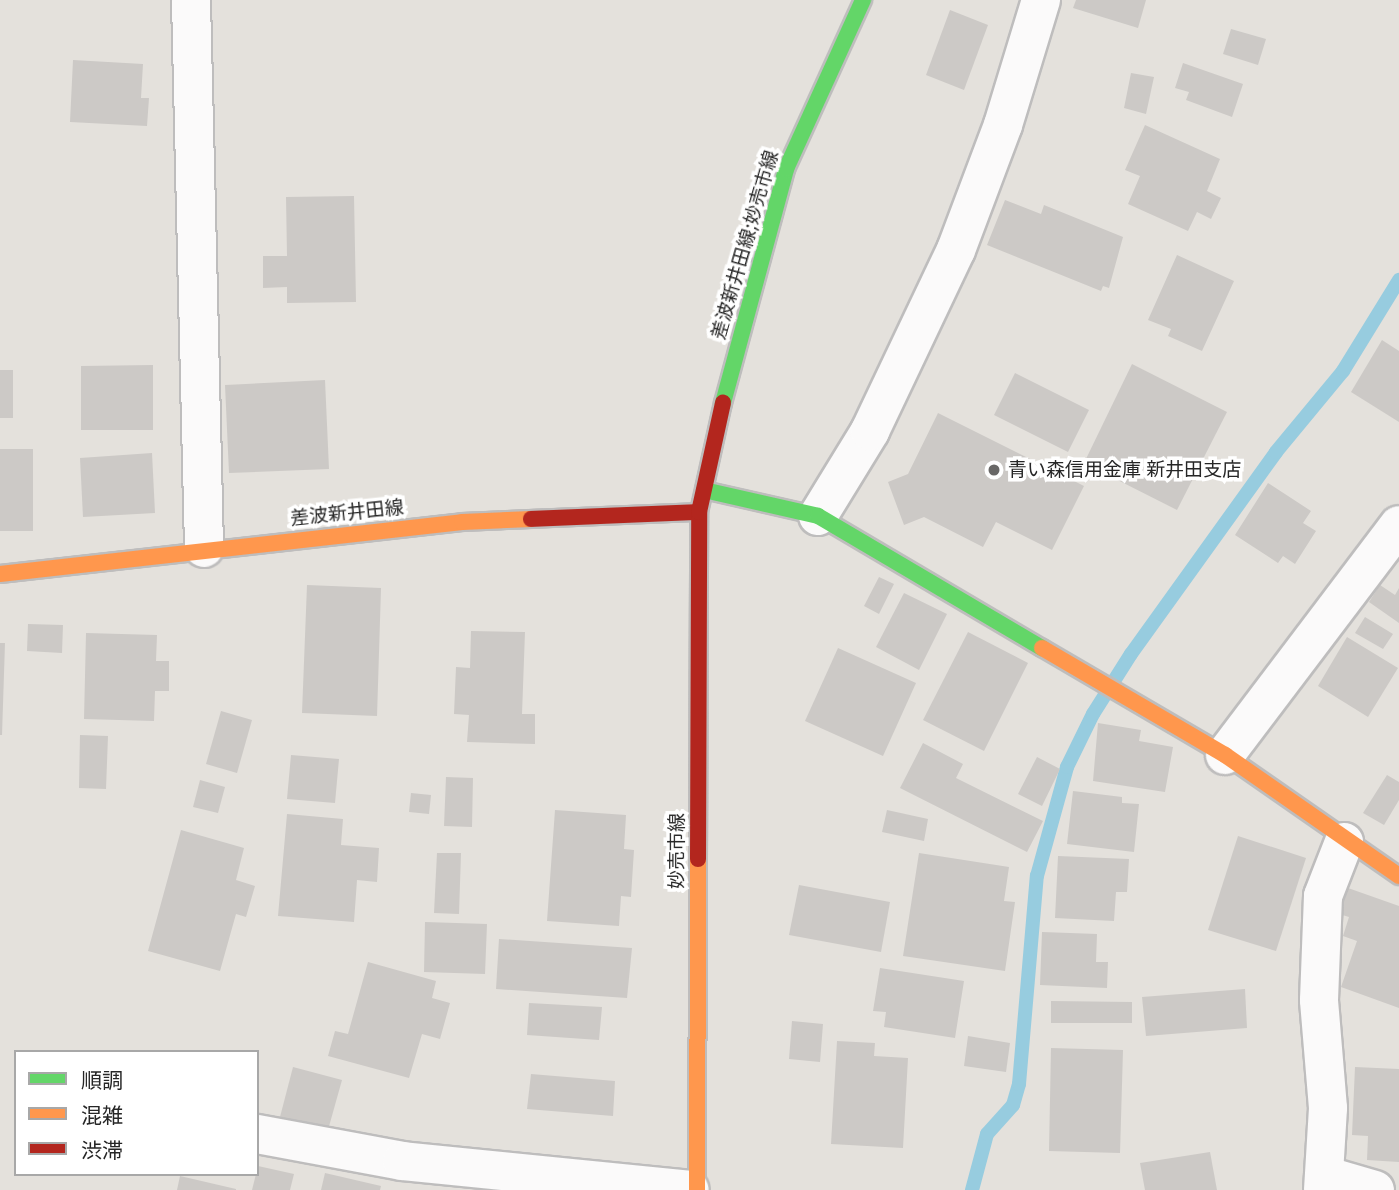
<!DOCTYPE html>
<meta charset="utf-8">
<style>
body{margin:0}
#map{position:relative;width:1399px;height:1190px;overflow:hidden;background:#e4e1dc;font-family:Inter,"Noto Sans JP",sans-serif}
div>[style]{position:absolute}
.stream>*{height:14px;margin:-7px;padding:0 7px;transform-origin:7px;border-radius:7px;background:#97ccdf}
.building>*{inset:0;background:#ccc9c6}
.roads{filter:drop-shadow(2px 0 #bebdbd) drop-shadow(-2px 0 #bebdbd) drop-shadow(0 2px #bebdbd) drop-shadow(0 -2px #bebdbd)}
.street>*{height:38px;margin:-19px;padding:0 19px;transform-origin:19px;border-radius:19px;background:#fbfafa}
.fast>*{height:16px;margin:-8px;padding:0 8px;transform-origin:8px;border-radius:8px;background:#63d668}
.slow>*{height:16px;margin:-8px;padding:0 8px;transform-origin:8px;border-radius:8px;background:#ff974d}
.jam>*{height:16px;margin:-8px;padding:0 8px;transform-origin:8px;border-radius:8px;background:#b3261e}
.dots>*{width:19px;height:19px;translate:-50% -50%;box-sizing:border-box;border:4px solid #fff;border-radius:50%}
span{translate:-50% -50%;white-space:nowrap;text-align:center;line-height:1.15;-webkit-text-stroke:7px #fff;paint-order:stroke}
.street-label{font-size:19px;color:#262626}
.poi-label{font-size:19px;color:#262626}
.left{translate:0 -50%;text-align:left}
.legend{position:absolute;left:14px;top:1050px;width:245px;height:126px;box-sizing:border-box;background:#fff;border:2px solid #a8a8a8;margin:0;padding:9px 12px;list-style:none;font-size:21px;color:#262626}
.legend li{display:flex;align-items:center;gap:14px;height:35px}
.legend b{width:35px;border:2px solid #a8a8a8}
</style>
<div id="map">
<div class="stream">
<i style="left:972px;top:1190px;width:58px;rotate:-75deg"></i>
<i style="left:987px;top:1134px;width:39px;rotate:-48deg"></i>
<i style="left:1013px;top:1105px;width:22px;rotate:-74deg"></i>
<i style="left:1019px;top:1084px;width:209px;rotate:-85.1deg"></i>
<i style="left:1037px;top:876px;width:113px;rotate:-74.6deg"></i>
<i style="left:1067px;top:767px;width:59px;rotate:-63.9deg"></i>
<i style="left:1093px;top:714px;width:71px;rotate:-57.7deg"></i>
<i style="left:1131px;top:654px;width:249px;rotate:-54.3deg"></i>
<i style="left:1276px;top:452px;width:105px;rotate:-50.4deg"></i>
<i style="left:1343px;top:371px;width:107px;rotate:-58.4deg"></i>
</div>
<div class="building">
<i style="clip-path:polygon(1076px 0,1146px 0,1138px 28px,1073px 8px)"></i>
<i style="clip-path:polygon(950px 10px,988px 25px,964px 90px,926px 75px)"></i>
<i style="clip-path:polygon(1231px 29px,1266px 39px,1258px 65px,1223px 54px)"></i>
<i style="clip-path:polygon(73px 60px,143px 64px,141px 98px,149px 98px,147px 126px,70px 122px)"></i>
<i style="clip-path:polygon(1183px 63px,1243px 84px,1232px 117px,1186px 100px,1189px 92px,1175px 88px)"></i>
<i style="clip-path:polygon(1131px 73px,1154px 77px,1146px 114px,1124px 108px)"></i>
<i style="clip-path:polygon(1145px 125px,1220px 159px,1207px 191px,1221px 198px,1211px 219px,1197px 212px,1188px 231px,1128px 204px,1140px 176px,1125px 170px)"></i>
<i style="clip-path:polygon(354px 196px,356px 302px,287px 303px,287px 287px,263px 288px,263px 256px,287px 256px,286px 197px)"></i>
<i style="clip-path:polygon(1005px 200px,1041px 214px,1044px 205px,1123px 237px,1109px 288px,1103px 286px,1101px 291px,987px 245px)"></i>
<i style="clip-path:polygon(1177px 255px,1234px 281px,1202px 351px,1168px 336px,1171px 329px,1148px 320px)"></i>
<i style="clip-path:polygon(1382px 340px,1399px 351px,1399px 422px,1351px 392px)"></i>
<i style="clip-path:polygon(1132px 364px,1227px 412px,1177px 510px,1084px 463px)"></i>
<i style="clip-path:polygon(153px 365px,153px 430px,81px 430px,81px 366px)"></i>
<i style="clip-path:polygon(0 370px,13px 370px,13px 418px,0 418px)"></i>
<i style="clip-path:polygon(1015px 373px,1089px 410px,1068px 452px,994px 415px)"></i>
<i style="clip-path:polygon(325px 380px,329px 469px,229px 473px,225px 385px)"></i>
<i style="clip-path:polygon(938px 413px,1084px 486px,1052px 550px,996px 522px,983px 547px,924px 517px,904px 525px,888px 482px,908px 474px)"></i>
<i style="clip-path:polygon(0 449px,33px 449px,33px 531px,0 531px)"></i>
<i style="clip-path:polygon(152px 453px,155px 513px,83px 517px,80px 458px)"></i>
<i style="clip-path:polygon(1268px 483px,1311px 511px,1303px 523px,1316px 531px,1295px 564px,1283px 556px,1278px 563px,1235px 535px)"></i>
<i style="clip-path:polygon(879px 577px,894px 584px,879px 614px,864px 606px)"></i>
<i style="clip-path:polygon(307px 585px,381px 588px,377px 716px,302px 713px)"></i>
<i style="clip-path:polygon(1380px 585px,1395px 595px,1399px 588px,1399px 623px,1369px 602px)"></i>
<i style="clip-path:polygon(904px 593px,947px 614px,919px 670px,876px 647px)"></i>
<i style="clip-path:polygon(1365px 617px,1393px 634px,1383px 649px,1355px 633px)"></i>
<i style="clip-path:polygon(28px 624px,63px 625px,62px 653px,27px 651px)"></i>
<i style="clip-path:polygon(471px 631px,525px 632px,522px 714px,535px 714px,535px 744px,467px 742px,469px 715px,454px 714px,456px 667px,470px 668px)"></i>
<i style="clip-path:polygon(968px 632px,1028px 663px,984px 751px,923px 720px)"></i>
<i style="clip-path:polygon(86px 633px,157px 635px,156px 661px,169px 661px,169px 691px,155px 691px,154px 721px,84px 719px)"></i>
<i style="clip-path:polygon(1347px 637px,1398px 668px,1368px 717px,1318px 686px)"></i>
<i style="clip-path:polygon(0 643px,5px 643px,2px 735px,0 735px)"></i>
<i style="clip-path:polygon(838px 648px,916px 683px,883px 756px,805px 721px)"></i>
<i style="clip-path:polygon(221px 711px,252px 720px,237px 773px,206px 764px)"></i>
<i style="clip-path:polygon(1098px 723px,1141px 730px,1139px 741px,1173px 747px,1165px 792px,1093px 781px)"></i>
<i style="clip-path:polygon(80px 735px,108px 736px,106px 789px,79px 788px)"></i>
<i style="clip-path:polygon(923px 743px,963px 764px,956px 778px,1043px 821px,1027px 852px,900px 788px)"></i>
<i style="clip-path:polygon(291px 755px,339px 759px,335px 803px,287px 799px)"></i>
<i style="clip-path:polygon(1037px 757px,1060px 769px,1042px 806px,1018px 794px)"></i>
<i style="clip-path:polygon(1387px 775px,1399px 782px,1399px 800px,1384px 825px,1363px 813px)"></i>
<i style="clip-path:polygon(446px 777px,473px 778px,472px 827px,444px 826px)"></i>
<i style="clip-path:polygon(200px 780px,225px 787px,218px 813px,193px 807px)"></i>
<i style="clip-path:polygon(1073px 791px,1122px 797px,1122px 803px,1139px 804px,1134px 852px,1067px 844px)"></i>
<i style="clip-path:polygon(411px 793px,431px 795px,429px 814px,409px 812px)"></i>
<i style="clip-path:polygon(555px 810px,626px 815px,624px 849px,634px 850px,631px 897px,621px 896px,619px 926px,547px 921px)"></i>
<i style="clip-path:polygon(887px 810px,928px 819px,924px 841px,882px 832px)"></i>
<i style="clip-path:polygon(287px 814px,343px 819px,341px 845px,379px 848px,377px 882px,357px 880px,354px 922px,278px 916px)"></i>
<i style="clip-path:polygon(181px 830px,244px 848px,236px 880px,255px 886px,246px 917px,236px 914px,220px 971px,148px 951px)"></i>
<i style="clip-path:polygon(1238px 836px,1306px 858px,1276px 951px,1208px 930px)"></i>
<i style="clip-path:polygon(437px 853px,461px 853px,459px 914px,434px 913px)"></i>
<i style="clip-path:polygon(919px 853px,1009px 867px,1004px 901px,1015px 902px,1005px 971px,903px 956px)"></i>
<i style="clip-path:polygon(1058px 856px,1129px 859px,1127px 892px,1116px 892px,1114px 921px,1055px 918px)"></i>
<i style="clip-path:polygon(799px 885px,890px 902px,881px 952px,789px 935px)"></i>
<i style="clip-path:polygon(1348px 888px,1399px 906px,1399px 1008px,1341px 987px,1357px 941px,1343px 936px,1349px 917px,1339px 914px)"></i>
<i style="clip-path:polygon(425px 922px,487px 924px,485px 974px,424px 972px)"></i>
<i style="clip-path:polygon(1042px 932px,1097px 934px,1096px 962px,1108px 962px,1107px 988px,1040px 985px)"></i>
<i style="clip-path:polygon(499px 939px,632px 948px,627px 998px,496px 989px)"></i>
<i style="clip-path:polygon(368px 962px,436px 981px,432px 998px,450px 1003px,440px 1039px,422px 1034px,409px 1078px,328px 1056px,335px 1031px,348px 1034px)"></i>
<i style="clip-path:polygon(880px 968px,964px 981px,955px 1038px,884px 1027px,886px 1012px,873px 1011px)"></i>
<i style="clip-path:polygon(1245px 989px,1247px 1028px,1146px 1036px,1142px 997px)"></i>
<i style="clip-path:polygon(1051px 1001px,1132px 1002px,1132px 1023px,1051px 1023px)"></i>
<i style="clip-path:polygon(529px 1003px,602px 1007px,599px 1040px,527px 1035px)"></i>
<i style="clip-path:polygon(792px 1021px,823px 1024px,820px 1062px,789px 1059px)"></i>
<i style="clip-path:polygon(968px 1036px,1010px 1043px,1006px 1072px,964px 1066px)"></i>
<i style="clip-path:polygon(837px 1041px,875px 1043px,874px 1056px,908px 1058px,903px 1148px,831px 1144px)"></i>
<i style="clip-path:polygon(1051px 1048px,1123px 1050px,1120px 1153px,1049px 1151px)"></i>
<i style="clip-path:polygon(293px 1067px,342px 1080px,328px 1130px,280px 1117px)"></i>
<i style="clip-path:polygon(1355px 1067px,1399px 1069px,1399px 1162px,1367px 1160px,1368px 1136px,1352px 1135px)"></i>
<i style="clip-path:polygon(531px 1074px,615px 1081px,613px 1116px,527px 1109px)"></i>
<i style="clip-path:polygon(1210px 1152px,1217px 1190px,1145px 1190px,1140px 1163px)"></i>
<i style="clip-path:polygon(258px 1166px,294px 1174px,290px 1190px,252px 1190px)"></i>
<i style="clip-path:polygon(325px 1173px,381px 1186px,380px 1190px,321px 1190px)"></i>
<i style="clip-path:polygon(180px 1176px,236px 1189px,236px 1190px,177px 1190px)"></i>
</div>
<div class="roads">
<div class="street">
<i style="left:191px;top:0;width:548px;rotate:88.64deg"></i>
<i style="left:818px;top:516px;width:100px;rotate:-58.5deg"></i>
<i style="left:870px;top:431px;width:200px;rotate:-64.6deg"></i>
<i style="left:956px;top:250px;width:134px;rotate:-69.4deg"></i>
<i style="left:1003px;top:125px;width:131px;rotate:-73.1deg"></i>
<i style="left:1225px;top:755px;width:288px;rotate:-52.9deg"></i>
<i style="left:257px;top:1134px;width:147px;rotate:10.5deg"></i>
<i style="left:402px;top:1161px;width:289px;rotate:5.7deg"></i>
<i style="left:1327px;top:1176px;width:50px;rotate:16.3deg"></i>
<i style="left:1323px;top:1190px;width:82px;rotate:-86.5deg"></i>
<i style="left:1328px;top:1108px;width:108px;rotate:-94.8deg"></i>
<i style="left:1319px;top:1000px;width:104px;rotate:-87.8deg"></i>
<i style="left:1323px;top:896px;width:58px;rotate:-68.7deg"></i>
</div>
<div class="fast">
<i style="left:723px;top:403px;width:242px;rotate:-74.9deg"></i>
<i style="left:786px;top:169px;width:186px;rotate:-65.5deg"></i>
<i style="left:704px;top:490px;width:117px;rotate:12.8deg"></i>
<i style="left:818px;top:516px;width:260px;rotate:30.5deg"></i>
</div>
<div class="slow">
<i style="left:0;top:574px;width:465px;rotate:-6.4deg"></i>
<i style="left:462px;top:522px;width:69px;rotate:-2.5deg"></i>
<i style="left:1042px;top:648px;width:212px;rotate:30.3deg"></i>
<i style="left:1225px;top:755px;width:212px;rotate:34.8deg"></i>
<i style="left:697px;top:1190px;width:331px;rotate:-89.8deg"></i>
</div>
<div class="jam">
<i style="left:531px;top:519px;width:168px;rotate:-2.4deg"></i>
<i style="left:698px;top:859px;width:347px;rotate:-89.8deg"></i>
<i style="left:699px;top:512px;width:112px;rotate:-77.6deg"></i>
</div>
</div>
<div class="dots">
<i style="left:994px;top:470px;background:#686766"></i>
</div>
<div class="street-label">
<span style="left:745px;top:245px;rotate:-74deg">差波新井田線;妙売市線</span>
<span style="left:347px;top:513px;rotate:-6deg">差波新井田線</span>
<span style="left:677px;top:851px;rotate:-90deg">妙売市線</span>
</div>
<div class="poi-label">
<span class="left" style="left:1008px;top:470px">青い森信用金庫 新井田支店</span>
</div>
<ul class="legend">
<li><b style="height:9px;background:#63d668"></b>順調</li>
<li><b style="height:9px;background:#ff974d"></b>混雑</li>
<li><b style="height:9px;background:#b3261e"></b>渋滞</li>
</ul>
</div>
